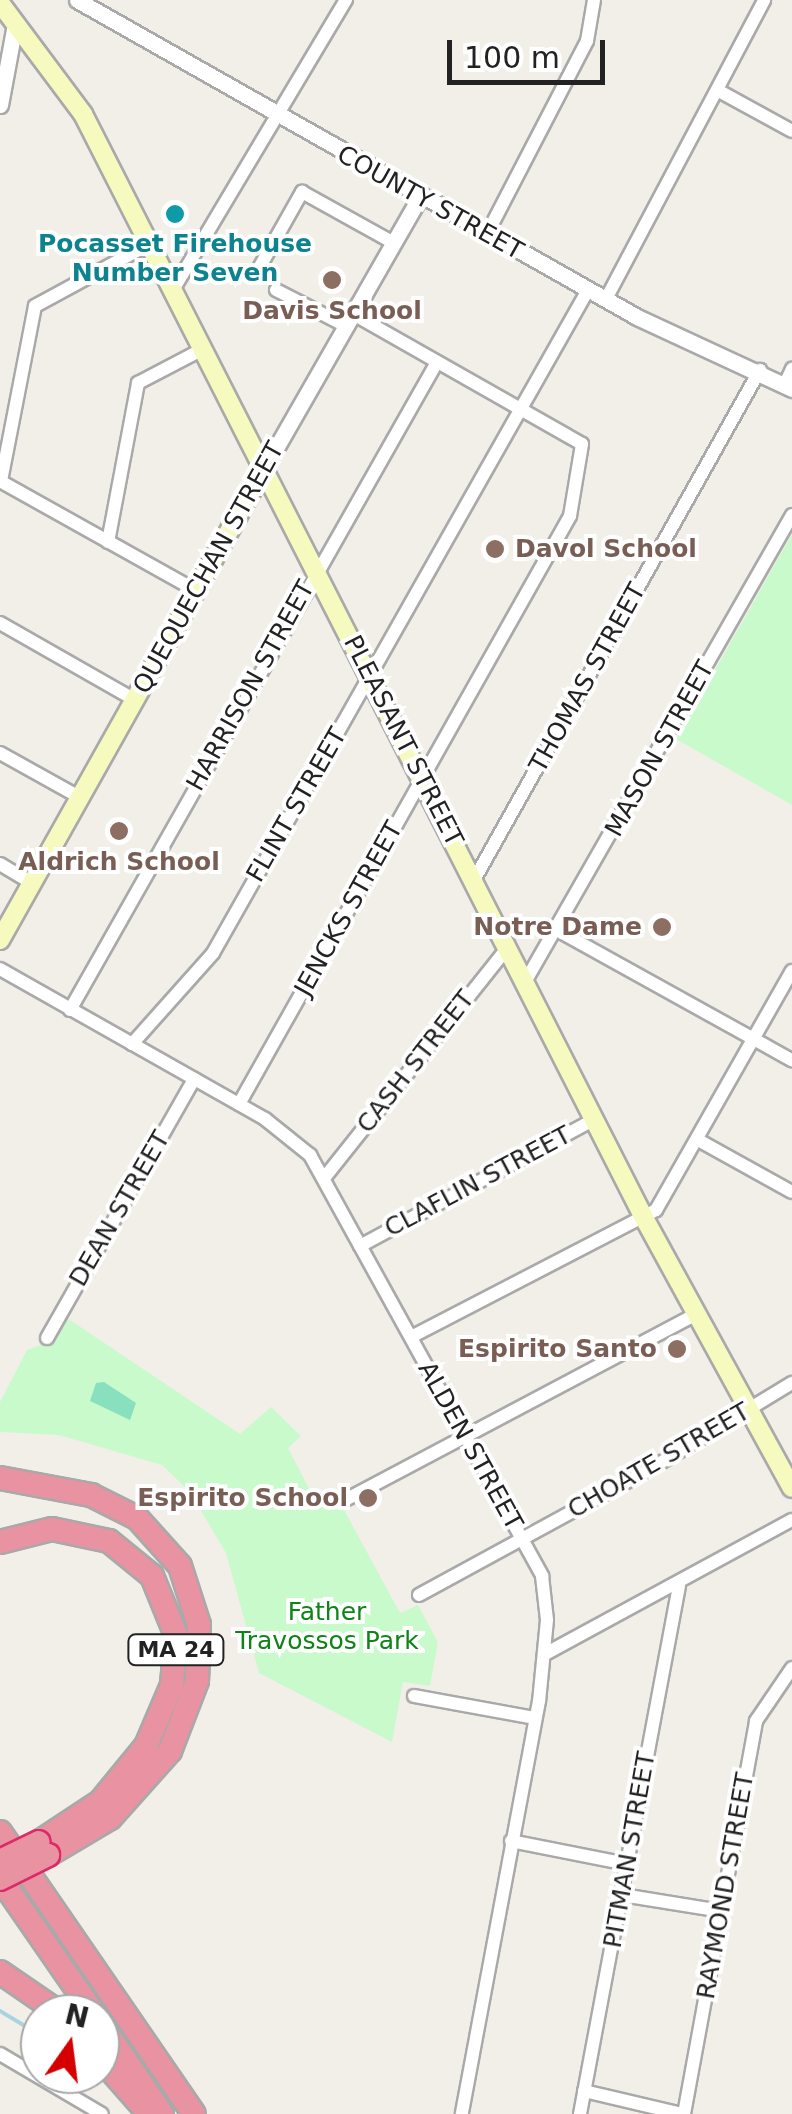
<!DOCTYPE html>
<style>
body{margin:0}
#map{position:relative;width:792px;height:2114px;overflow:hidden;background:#f2efe9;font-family:"DejaVu Sans",sans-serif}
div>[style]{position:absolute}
.park>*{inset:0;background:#c8facc}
.pitch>*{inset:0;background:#88e0be}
.stream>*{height:4px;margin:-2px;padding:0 2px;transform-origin:2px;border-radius:2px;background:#aad3df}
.roads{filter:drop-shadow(2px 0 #a9a9a9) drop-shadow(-2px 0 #a9a9a9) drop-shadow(0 2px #a9a9a9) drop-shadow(0 -2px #a9a9a9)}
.minor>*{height:12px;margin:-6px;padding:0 6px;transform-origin:6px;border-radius:6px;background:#fff}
.tertiary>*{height:15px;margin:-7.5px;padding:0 7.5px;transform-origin:7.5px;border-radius:7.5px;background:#fff}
.secondary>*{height:18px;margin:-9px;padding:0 9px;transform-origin:9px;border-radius:9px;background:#f7fabf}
.motorway>*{height:22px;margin:-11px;padding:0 11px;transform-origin:11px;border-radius:11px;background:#e892a2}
.bridges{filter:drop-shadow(2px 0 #dc2a67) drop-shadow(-2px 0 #dc2a67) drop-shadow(0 2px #dc2a67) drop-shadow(0 -2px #dc2a67)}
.motorway-bridge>*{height:22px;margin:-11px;padding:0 11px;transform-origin:11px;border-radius:11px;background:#e892a2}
.dots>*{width:28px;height:28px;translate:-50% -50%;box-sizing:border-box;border:5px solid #fff;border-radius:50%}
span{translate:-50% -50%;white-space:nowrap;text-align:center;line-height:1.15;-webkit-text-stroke:8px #fff;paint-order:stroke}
.shield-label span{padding:2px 8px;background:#fff;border:2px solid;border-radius:8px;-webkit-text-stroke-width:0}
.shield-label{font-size:22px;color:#222;font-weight:700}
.street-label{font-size:25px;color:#222}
.culture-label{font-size:25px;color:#0d838f;font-weight:700}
.education-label{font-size:25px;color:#785e54;font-weight:700}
.left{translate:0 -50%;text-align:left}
.right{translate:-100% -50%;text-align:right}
.park-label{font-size:25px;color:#0c8416}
.north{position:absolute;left:20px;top:1994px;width:100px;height:100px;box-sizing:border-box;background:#fff;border:2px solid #a7a7a7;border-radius:50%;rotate:14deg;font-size:28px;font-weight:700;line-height:40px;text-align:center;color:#222}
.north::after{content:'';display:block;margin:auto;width:35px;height:45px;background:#d40000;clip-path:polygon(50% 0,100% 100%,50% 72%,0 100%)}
.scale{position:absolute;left:447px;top:40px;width:158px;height:45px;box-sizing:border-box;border:5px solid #222;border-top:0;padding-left:12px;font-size:30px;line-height:35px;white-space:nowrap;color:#222;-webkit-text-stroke:8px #fff;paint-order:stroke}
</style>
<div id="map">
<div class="park">
<i style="clip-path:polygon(792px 534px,792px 805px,676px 739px)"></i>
<i style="clip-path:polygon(67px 1318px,240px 1434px,271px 1407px,301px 1436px,288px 1448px,318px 1506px,337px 1497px,400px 1613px,418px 1605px,438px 1642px,430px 1686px,403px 1682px,392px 1742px,259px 1673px,226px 1553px,190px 1492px,162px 1465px,59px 1435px,0 1432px,0 1402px,27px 1350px,56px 1340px)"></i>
</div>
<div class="pitch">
<i style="clip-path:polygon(104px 1382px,136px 1403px,130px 1420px,90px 1401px,96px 1383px)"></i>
</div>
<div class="stream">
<i style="left:0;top:2011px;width:47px;rotate:31deg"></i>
</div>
<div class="roads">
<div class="minor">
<i style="left:719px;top:91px;width:83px;rotate:28.7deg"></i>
<i style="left:487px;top:234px;width:217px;rotate:-62.6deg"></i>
<i style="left:587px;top:41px;width:42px;rotate:-80.3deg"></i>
<i style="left:258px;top:270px;width:90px;rotate:-60.6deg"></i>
<i style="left:302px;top:192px;width:105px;rotate:29deg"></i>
<i style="left:173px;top:290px;width:338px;rotate:-59.2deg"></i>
<i style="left:276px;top:290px;width:79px;rotate:27.2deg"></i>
<i style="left:606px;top:299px;width:338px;rotate:-62.1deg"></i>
<i style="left:785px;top:384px;width:17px;rotate:-65deg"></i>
<i style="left:0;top:481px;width:226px;rotate:29.2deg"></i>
<i style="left:1px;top:481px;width:178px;rotate:-79deg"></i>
<i style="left:35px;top:306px;width:130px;rotate:-28.5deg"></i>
<i style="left:108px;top:542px;width:162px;rotate:-79.3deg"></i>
<i style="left:138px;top:383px;width:73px;rotate:-27.6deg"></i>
<i style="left:0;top:623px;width:155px;rotate:29.7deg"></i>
<i style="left:0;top:753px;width:90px;rotate:29.1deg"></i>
<i style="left:0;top:864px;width:37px;rotate:31deg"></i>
<i style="left:474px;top:880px;width:585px;rotate:-60.72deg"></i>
<i style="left:557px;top:930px;width:269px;rotate:29deg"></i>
<i style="left:0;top:969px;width:305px;rotate:29.5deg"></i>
<i style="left:265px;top:1119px;width:58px;rotate:38.7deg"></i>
<i style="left:310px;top:1155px;width:481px;rotate:61.1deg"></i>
<i style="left:542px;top:1576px;width:44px;rotate:83.5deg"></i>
<i style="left:547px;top:1620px;width:81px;rotate:95.6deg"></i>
<i style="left:539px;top:1701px;width:420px;rotate:100.6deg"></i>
<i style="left:525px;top:982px;width:538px;rotate:-60.24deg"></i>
<i style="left:70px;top:1010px;width:742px;rotate:-60.47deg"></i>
<i style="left:132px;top:1044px;width:122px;rotate:-48.3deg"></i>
<i style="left:213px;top:953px;width:762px;rotate:-60.51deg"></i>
<i style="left:239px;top:1104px;width:675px;rotate:-60.62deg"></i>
<i style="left:570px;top:516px;width:73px;rotate:-80.5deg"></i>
<i style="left:582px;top:444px;width:263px;rotate:-150.4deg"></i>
<i style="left:698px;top:1140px;width:107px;rotate:29deg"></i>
<i style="left:325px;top:1177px;width:294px;rotate:-51.5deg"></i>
<i style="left:360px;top:1246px;width:267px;rotate:-28.4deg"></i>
<i style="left:411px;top:1337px;width:276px;rotate:-27.4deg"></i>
<i style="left:656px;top:1210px;width:275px;rotate:-60.4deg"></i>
<i style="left:47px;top:1338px;width:298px;rotate:-60.4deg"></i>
<i style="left:347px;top:1499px;width:395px;rotate:-27.9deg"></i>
<i style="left:419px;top:1595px;width:265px;rotate:-28.6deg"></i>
<i style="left:652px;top:1468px;width:164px;rotate:-31.3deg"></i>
<i style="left:545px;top:1654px;width:281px;rotate:-28.5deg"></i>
<i style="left:414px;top:1696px;width:123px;rotate:10.3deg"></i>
<i style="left:511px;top:1841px;width:118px;rotate:11.2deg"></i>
<i style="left:622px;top:1895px;width:100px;rotate:9.2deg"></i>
<i style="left:0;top:2054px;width:118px;rotate:30.5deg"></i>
<i style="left:584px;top:2091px;width:101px;rotate:13.2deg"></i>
<i style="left:580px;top:2114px;width:537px;rotate:-79.38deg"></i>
<i style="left:684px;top:2114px;width:400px;rotate:-79.6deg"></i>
<i style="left:756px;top:1721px;width:64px;rotate:-55.8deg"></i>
</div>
<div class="tertiary">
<i style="left:77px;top:0;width:643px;rotate:29.51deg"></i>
<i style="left:637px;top:317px;width:171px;rotate:24.9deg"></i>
<i style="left:0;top:105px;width:82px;rotate:-79.5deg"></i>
<i style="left:264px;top:469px;width:314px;rotate:-60.2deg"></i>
</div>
<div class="secondary">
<i style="left:0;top:3px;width:139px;rotate:53.2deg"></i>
<i style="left:83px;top:114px;width:1236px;rotate:63.06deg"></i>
<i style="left:643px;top:1216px;width:310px;rotate:61.3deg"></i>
<i style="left:0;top:940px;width:540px;rotate:-60.73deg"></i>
</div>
<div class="motorway">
<i style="left:0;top:1478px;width:93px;rotate:10.6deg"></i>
<i style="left:91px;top:1495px;width:51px;rotate:26.6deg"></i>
<i style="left:137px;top:1518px;width:64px;rotate:48.1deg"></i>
<i style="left:180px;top:1566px;width:62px;rotate:72.1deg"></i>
<i style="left:199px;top:1625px;width:56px;rotate:92deg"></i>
<i style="left:197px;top:1681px;width:75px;rotate:111.1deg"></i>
<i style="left:170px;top:1751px;width:90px;rotate:131.8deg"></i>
<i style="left:110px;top:1818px;width:72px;rotate:149.2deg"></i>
<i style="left:0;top:1542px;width:54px;rotate:-14deg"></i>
<i style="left:52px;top:1529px;width:58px;rotate:11.9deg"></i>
<i style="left:109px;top:1541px;width:55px;rotate:39.1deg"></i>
<i style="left:152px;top:1576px;width:64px;rotate:67.9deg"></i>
<i style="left:176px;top:1635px;width:50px;rotate:94.6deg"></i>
<i style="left:172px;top:1685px;width:66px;rotate:113.1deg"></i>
<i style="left:146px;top:1746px;width:72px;rotate:129.4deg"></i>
<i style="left:100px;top:1802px;width:73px;rotate:146.7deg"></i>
<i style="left:0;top:1832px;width:342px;rotate:55.5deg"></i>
<i style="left:0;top:1878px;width:165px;rotate:55.3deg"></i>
<i style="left:0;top:1972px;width:74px;rotate:34.5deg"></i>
<i style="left:100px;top:2023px;width:110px;rotate:55.7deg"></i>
<i style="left:100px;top:2058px;width:67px;rotate:48.7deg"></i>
</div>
</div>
<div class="bridges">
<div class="motorway-bridge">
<i style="left:0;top:1861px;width:43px;rotate:-26deg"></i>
<i style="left:0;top:1879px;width:54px;rotate:-26.6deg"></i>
</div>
</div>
<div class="dots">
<i style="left:175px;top:214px;background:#0f9aa8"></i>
<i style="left:332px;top:280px;background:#8d6e63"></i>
<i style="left:495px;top:549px;background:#8d6e63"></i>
<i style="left:119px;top:831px;background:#8d6e63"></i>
<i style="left:662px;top:927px;background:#8d6e63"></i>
<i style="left:677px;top:1349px;background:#8d6e63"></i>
<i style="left:368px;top:1498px;background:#8d6e63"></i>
</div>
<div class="shield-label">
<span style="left:176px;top:1650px">MA 24</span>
</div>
<div class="street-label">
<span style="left:430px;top:203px;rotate:29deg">COUNTY STREET</span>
<span style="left:209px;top:568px;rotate:-61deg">QUEQUECHAN STREET</span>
<span style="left:588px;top:678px;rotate:-61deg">THOMAS STREET</span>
<span style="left:251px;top:686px;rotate:-61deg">HARRISON STREET</span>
<span style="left:403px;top:741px;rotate:63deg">PLEASANT STREET</span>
<span style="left:660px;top:749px;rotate:-61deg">MASON STREET</span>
<span style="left:297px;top:805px;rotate:-60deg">FLINT STREET</span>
<span style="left:349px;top:909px;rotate:-61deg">JENCKS STREET</span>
<span style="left:416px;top:1062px;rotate:-52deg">CASH STREET</span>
<span style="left:478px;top:1182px;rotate:-28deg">CLAFLIN STREET</span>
<span style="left:120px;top:1209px;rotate:-60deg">DEAN STREET</span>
<span style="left:470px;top:1446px;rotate:61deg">ALDEN STREET</span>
<span style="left:659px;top:1461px;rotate:-30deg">CHOATE STREET</span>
<span style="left:630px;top:1850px;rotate:-80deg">PITMAN STREET</span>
<span style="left:726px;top:1886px;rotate:-80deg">RAYMOND STREET</span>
</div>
<div class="culture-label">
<span style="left:175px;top:259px">Pocasset Firehouse<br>Number Seven</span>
</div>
<div class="education-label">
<span style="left:332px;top:311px">Davis School</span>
<span class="left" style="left:515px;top:549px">Davol School</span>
<span style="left:119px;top:862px">Aldrich School</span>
<span class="right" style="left:642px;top:927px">Notre Dame</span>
<span class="right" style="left:657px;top:1349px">Espirito Santo</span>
<span class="right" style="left:348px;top:1498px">Espirito School</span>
</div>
<div class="park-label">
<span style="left:327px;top:1627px">Father<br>Travossos Park</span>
</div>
<div class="north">N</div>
<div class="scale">100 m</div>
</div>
